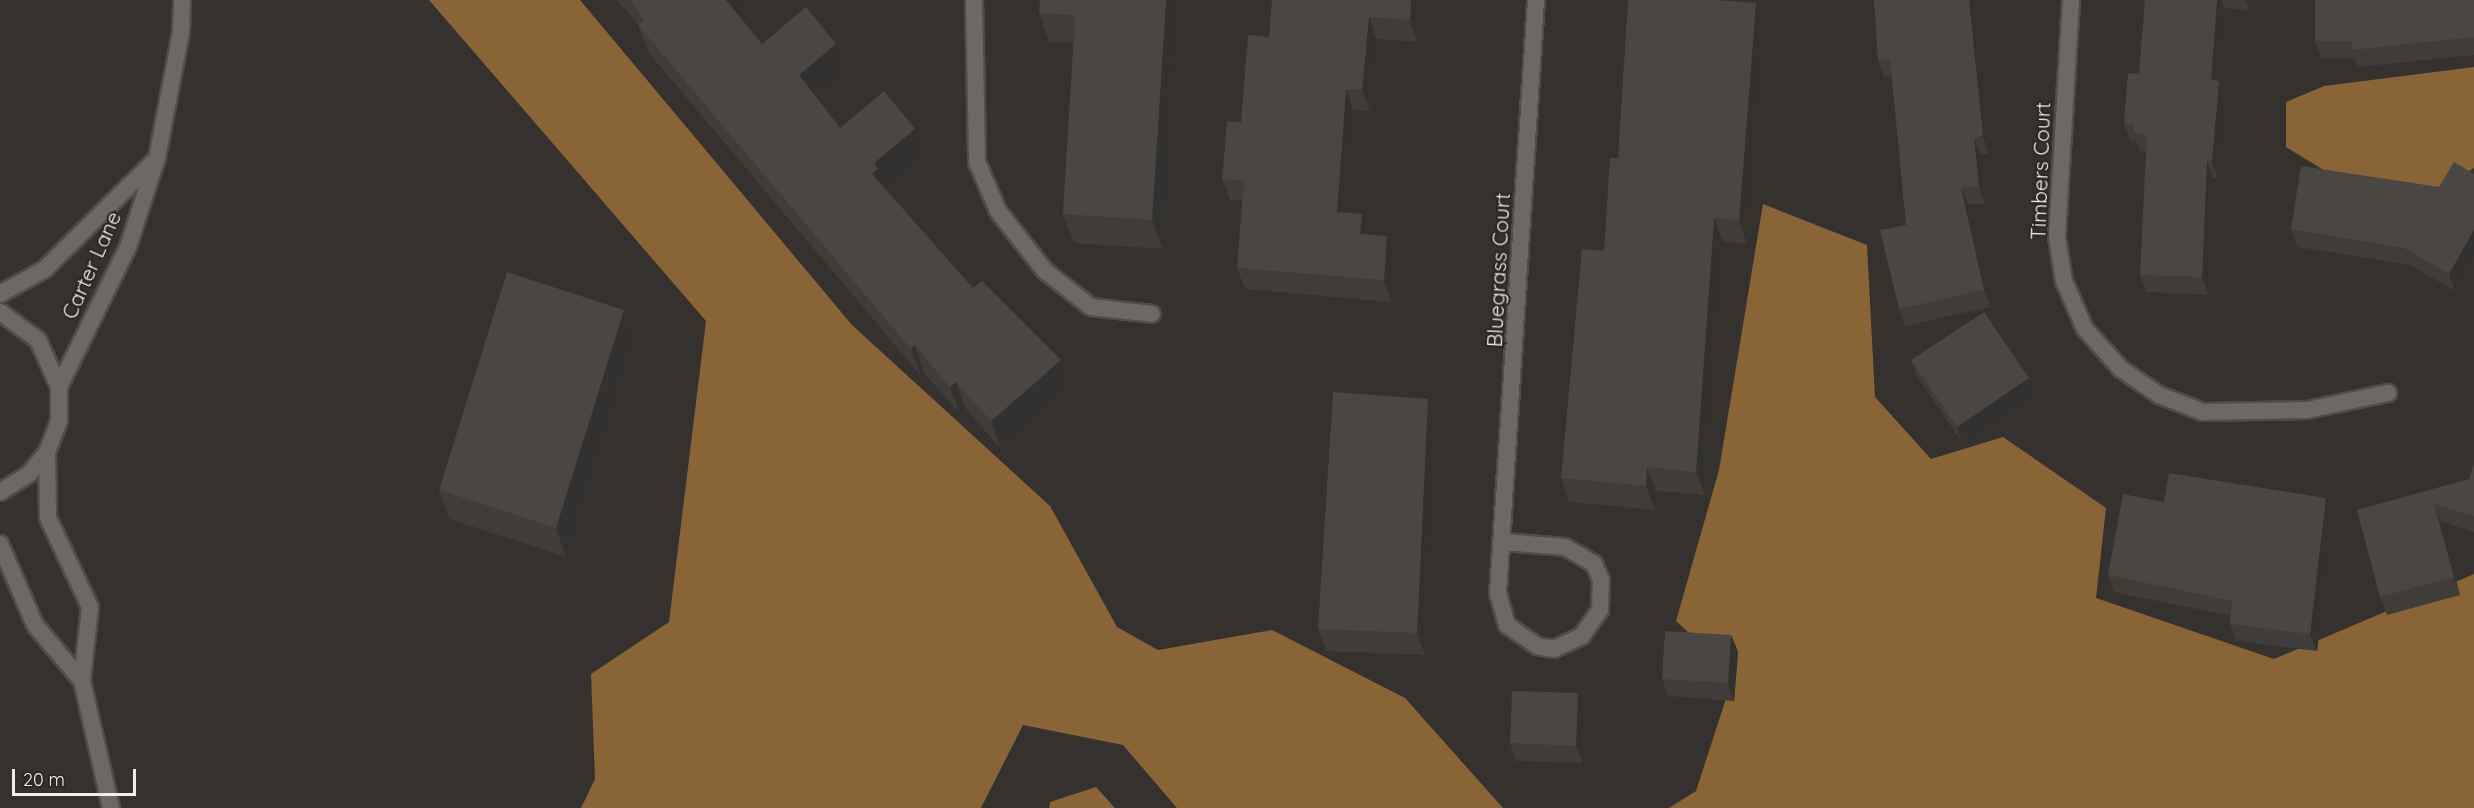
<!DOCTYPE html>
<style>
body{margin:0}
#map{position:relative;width:2474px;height:808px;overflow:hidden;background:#34312e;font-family:Quicksand,sans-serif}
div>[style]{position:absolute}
.forest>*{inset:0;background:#896436}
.roads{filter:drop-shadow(2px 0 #4f4c4a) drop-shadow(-2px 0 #4f4c4a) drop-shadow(0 2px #4f4c4a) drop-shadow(0 -2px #4f4c4a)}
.service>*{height:16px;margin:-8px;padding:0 8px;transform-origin:8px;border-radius:8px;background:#6b6865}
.minor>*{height:16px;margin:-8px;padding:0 8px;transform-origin:8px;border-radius:8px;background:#6b6865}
.tertiary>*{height:16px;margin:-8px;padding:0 8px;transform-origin:8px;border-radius:8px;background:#6b6865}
.wall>*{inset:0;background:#3f3c3a}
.shaded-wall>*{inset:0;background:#33312f}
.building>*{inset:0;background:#494643}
span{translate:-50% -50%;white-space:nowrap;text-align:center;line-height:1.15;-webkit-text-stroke:4.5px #2a2725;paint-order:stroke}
.street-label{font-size:21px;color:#efeeec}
.scale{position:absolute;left:12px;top:769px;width:124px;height:27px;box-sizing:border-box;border:3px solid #efeeec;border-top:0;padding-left:8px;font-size:18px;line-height:21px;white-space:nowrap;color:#efeeec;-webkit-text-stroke:4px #2a2725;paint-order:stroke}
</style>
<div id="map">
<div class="forest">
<i style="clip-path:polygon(429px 0,580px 0,852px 325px,1050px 506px,1117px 627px,1158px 650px,1272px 630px,1405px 698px,1503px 808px,1177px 808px,1123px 745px,1023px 725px,981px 808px,581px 808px,595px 779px,591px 674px,669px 622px,706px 321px)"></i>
<i style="clip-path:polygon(2474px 67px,2474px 168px,2437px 192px,2343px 182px,2286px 147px,2286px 102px,2324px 86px)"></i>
<i style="clip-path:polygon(1763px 204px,1867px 245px,1875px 397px,1931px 459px,2003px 437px,2106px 508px,2096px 598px,2274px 659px,2474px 574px,2474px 808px,1669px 808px,1696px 791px,1734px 674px,1676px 621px,1719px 470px)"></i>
<i style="clip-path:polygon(1096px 787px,1115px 808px,1049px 808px,1050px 802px)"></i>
</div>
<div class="roads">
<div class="service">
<i style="left:974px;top:0;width:162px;rotate:88.9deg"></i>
<i style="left:977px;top:162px;width:53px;rotate:66.8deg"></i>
<i style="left:998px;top:211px;width:76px;rotate:51.9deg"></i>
<i style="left:1045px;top:271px;width:58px;rotate:38deg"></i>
<i style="left:1091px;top:307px;width:61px;rotate:6.5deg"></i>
</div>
<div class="minor">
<i style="left:2071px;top:0;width:238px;rotate:93.4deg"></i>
<i style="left:2057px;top:238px;width:44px;rotate:80.8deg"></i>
<i style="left:2064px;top:281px;width:52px;rotate:66.4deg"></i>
<i style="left:2085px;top:329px;width:54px;rotate:48deg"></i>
<i style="left:2121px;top:369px;width:46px;rotate:34.4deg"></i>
<i style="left:2159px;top:395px;width:47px;rotate:21.1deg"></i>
<i style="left:2203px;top:412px;width:104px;rotate:-1.1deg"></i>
<i style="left:2307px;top:410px;width:83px;rotate:-11.9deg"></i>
<i style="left:0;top:294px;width:51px;rotate:-29.1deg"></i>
<i style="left:45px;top:269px;width:153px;rotate:-44.7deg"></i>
<i style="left:59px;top:387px;width:156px;rotate:-63.8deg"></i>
<i style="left:128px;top:247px;width:94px;rotate:-72deg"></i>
<i style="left:157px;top:158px;width:128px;rotate:-79.2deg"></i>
<i style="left:181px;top:32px;width:32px;rotate:-88deg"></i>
<i style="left:1504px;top:542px;width:61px;rotate:4.7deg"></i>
<i style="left:1565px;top:547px;width:34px;rotate:30deg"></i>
<i style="left:1594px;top:564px;width:17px;rotate:66deg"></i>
<i style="left:1601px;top:580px;width:30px;rotate:92deg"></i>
<i style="left:1600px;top:610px;width:32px;rotate:125deg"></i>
<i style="left:1582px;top:636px;width:31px;rotate:155deg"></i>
<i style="left:1554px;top:649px;width:17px;rotate:-170deg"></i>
<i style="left:1537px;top:646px;width:37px;rotate:-145deg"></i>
<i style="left:1507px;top:625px;width:33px;rotate:-106deg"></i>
<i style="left:1498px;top:593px;width:594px;rotate:-86.33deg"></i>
</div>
<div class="tertiary">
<i style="left:0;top:312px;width:47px;rotate:36.4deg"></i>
<i style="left:38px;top:340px;width:51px;rotate:65.9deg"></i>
<i style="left:59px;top:387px;width:34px;rotate:90deg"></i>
<i style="left:59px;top:421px;width:33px;rotate:111deg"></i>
<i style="left:47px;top:452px;width:28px;rotate:129deg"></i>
<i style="left:29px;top:474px;width:34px;rotate:148deg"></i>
<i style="left:47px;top:452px;width:66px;rotate:89.1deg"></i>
<i style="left:48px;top:518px;width:98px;rotate:64.7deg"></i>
<i style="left:90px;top:607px;width:74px;rotate:96.2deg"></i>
<i style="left:82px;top:681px;width:130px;rotate:77.1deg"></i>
<i style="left:0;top:544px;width:88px;rotate:66.6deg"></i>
<i style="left:35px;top:625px;width:73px;rotate:50deg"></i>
</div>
</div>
<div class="wall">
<i style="clip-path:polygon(617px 0,741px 0,744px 8px,737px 14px,762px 44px,846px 71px,816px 97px,840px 128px,915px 129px,925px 156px,885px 189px,973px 288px,1061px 360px,1070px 388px,1001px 449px,966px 409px,960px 414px,924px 373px,921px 376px,648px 52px,638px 25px,639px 25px)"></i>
<i style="clip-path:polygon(1040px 0,1178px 0,1163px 249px,1074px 243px,1063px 214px,1074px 43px,1049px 42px,1039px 13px)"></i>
<i style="clip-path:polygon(1272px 0,1421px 0,1417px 42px,1376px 39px,1370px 111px,1353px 110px,1346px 213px,1362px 214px,1370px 234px,1395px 257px,1391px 302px,1245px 289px,1237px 268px,1242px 201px,1230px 200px,1222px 179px,1269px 37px)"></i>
<i style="clip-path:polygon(1874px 0,1974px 0,1989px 154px,1980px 155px,1985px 203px,1968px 205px,1991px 307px,1905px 326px,1899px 309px,1906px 225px,1892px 77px,1884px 77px,1878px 60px)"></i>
<i style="clip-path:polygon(2145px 0,2251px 0,2250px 11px,2224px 8px,2219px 81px,2226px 98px,2218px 178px,2213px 178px,2209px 295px,2146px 292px,2140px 275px,2146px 152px,2140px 151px,2136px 141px,2130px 140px,2124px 123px,2139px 74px)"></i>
<i style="clip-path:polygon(2474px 0,2474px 55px,2358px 67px,2355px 59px,2321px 59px,2315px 41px)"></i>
<i style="clip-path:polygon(1764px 27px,1747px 244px,1723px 242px,1705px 495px,1656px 491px,1655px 510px,1569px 502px,1561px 478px,1604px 251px,1618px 158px)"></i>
<i style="clip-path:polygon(2439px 187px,2455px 291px,2410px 265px,2297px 247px,2291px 229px)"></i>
<i style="clip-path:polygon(624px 310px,635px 338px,566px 557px,449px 519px,439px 490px)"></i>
<i style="clip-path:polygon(1911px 360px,2029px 378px,2036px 396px,1963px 444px,1918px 378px)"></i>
<i style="clip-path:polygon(1436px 420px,1425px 655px,1326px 651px,1318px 629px)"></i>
<i style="clip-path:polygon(2474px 463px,2474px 532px,2440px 521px,2460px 595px,2387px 615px,2380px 597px,2357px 510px,2469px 479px)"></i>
<i style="clip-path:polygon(2164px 502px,2333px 515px,2317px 651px,2236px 641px,2230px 624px,2231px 616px,2114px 592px,2108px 575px)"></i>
<i style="clip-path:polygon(1731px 635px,1738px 652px,1734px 701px,1668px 696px,1662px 679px)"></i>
<i style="clip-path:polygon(1584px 711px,1583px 763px,1516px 761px,1510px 743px)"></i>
</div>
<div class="shaded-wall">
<i style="clip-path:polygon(722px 0,741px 0,744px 8px,730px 20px)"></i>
<i style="clip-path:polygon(1166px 0,1178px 0,1163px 249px,1152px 220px)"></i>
<i style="clip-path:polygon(1411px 0,1421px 0,1417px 42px,1410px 20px)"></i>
<i style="clip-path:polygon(1969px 0,1974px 0,1989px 154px,1983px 136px)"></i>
<i style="clip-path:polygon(2217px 0,2221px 0,2224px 8px,2218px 98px,2211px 80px)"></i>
<i style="clip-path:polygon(2246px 0,2251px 0,2250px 11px)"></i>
<i style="clip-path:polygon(1756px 3px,1764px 27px,1747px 244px,1739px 220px)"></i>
<i style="clip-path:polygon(1369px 17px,1376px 39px,1370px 111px,1362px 90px)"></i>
<i style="clip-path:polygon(836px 44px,846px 71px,809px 103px,799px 75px)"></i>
<i style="clip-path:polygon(2219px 81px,2226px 98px,2218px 178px,2212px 161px)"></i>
<i style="clip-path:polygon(1346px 89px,1353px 110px,1344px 233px,1337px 212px)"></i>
<i style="clip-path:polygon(915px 129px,925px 156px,885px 189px,872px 174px,874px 163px)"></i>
<i style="clip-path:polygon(1974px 138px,1980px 155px,1985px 203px,1979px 186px)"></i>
<i style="clip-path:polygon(2207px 161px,2213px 178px,2209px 295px,2202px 277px)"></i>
<i style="clip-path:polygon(1961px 188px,1968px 205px,1991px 307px,1984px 290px)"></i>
<i style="clip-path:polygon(1362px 214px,1370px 235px,1360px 234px)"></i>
<i style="clip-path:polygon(1714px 218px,1723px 242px,1705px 495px,1696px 472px)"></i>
<i style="clip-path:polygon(2474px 230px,2474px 258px,2455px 291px,2449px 274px)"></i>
<i style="clip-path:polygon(1387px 236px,1395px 257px,1391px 302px,1384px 280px)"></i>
<i style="clip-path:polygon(624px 310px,635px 338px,566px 557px,556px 528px)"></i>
<i style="clip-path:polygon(915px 345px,924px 373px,921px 376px,911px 349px)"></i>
<i style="clip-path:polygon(1061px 360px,1070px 388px,1001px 449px,991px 421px)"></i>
<i style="clip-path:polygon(2029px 378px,2036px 396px,1963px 444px,1957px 427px)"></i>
<i style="clip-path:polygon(956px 382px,966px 409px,960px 414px,950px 387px)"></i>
<i style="clip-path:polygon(1428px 399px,1436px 420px,1425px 655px,1417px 633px)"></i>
<i style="clip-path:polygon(1647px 467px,1656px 491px,1655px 510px,1646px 486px)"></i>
<i style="clip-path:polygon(2326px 498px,2333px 515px,2317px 651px,2310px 634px)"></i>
<i style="clip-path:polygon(2434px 504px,2440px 521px,2460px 595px,2454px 577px)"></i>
<i style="clip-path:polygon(1731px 635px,1738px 652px,1734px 701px,1728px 683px)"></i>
<i style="clip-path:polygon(1578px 693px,1584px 711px,1583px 763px,1576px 746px)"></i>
</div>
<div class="building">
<i style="clip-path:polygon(631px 0,726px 0,762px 44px,806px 7px,836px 44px,799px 75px,840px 128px,884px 91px,915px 129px,874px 163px,878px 169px,872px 174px,973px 288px,982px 281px,1061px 360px,991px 421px,956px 382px,950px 387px,915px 345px,911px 349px,638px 25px,644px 20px)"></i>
<i style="clip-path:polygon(1040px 0,1166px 0,1152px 220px,1063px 214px,1075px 15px,1039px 13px)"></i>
<i style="clip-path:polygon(1272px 0,1411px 0,1410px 20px,1369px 17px,1362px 90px,1346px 89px,1337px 212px,1362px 214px,1360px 234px,1387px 236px,1384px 280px,1237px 268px,1244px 181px,1222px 179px,1227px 121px,1241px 122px,1248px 35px,1269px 37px)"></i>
<i style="clip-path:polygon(1628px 0,1714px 0,1756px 3px,1739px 220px,1714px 218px,1696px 472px,1647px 467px,1646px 486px,1561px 478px,1582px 249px,1604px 251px,1610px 158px,1618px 158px)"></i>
<i style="clip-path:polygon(1874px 0,1969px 0,1983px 136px,1974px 138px,1979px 186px,1961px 188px,1984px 290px,1899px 309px,1880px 230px,1906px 225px,1890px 59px,1878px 60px)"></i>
<i style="clip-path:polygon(2145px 0,2217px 0,2211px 80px,2219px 81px,2212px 161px,2207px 161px,2202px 277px,2140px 275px,2147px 135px,2134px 133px,2134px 124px,2124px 123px,2128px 73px,2139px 74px)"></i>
<i style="clip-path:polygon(2315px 0,2474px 0,2474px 37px,2351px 50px,2352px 42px,2315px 41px)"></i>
<i style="clip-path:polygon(2454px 162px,2474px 174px,2474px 230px,2449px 274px,2404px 248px,2291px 229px,2301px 166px,2439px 187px)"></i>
<i style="clip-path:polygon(507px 272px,624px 310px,556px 528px,439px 490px)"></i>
<i style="clip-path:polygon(1984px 312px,2029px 378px,1957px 427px,1911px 360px)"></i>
<i style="clip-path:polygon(1333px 392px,1428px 399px,1417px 633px,1318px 629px)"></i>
<i style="clip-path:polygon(2474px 463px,2474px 516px,2434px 504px,2454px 577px,2380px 597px,2357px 510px,2469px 479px)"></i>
<i style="clip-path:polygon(2169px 473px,2326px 498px,2310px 634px,2230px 624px,2232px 601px,2108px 575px,2123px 494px,2164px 502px)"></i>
<i style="clip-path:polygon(1665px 631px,1731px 635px,1728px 683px,1662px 679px)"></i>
<i style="clip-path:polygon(1512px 691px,1578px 693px,1576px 746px,1510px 743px)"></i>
</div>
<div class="street-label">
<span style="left:2040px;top:171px;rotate:-88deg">Timbers Court</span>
<span style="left:91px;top:265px;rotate:-66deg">Carter Lane</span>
<span style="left:1498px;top:270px;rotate:-87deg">Bluegrass Court</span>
</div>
<div class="scale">20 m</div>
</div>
